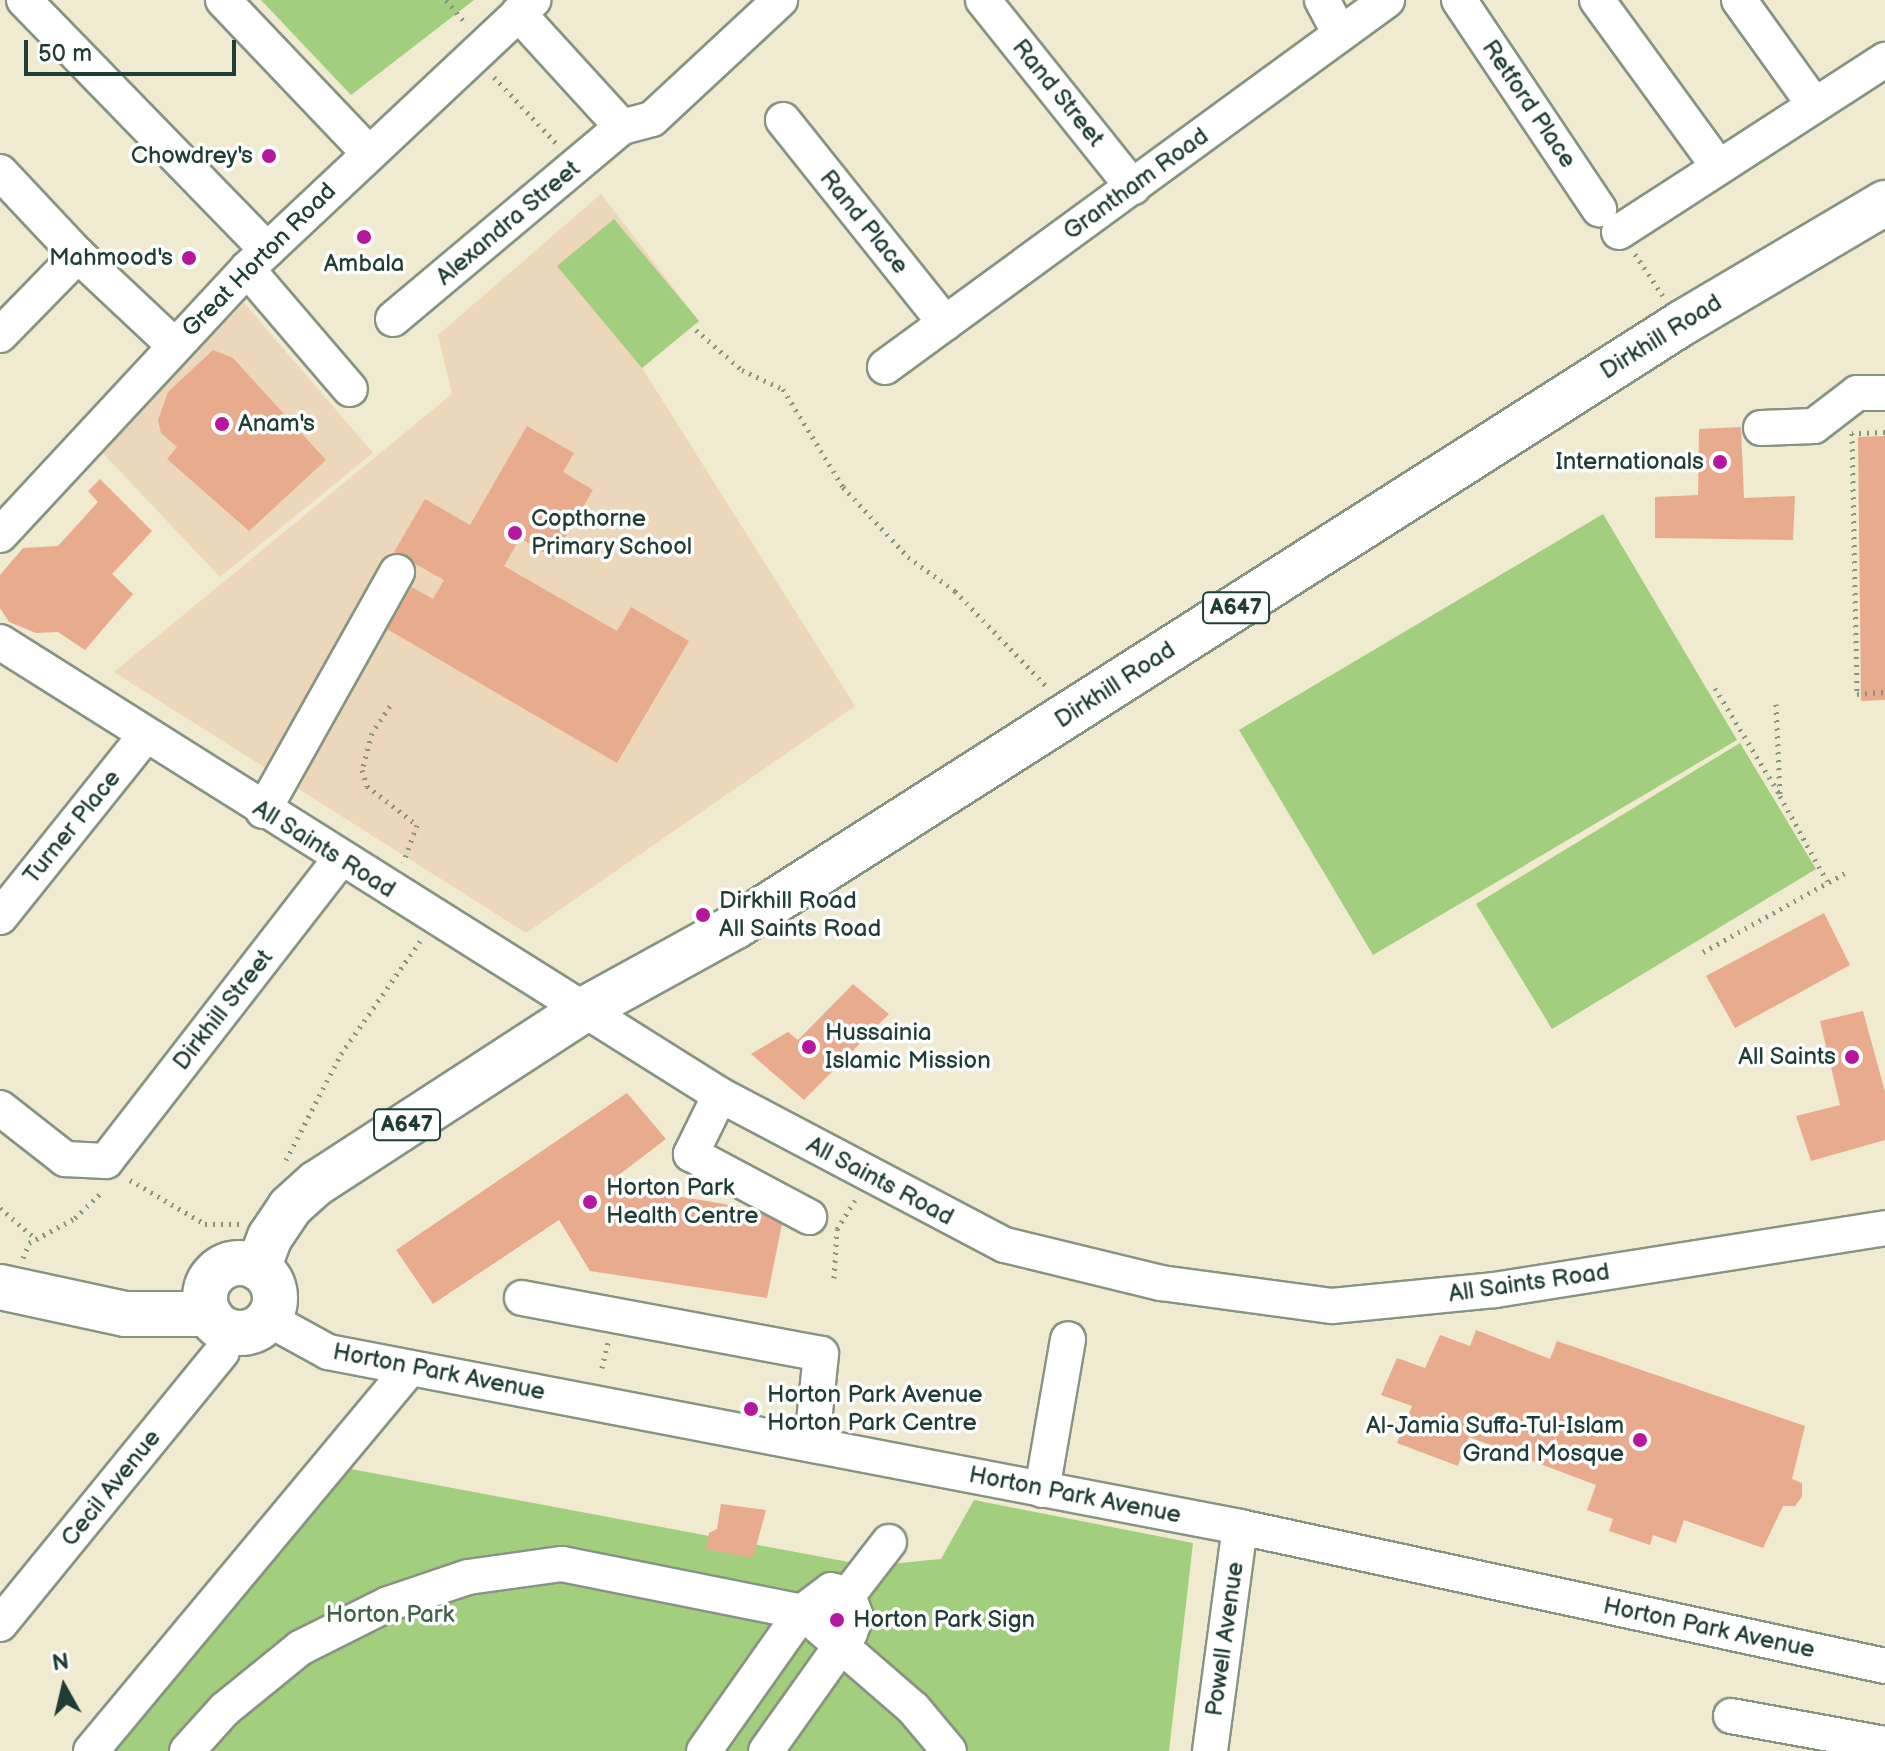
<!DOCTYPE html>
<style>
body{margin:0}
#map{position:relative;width:1885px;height:1751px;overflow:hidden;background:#efead0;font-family:"Balsamiq Sans",sans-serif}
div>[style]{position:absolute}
.built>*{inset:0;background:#ecd7ba}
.green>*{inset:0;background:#a1cf7d}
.building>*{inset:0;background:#e9ab8d}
.path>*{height:5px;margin-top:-2.5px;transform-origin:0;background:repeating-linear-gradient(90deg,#879482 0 2px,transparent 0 8px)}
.roads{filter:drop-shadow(2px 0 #879482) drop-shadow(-2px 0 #879482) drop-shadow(0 2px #879482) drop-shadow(0 -2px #879482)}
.minor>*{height:34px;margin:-17px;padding:0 17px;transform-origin:17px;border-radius:17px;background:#fff}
.major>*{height:44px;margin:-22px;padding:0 22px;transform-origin:22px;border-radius:22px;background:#fff}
.major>.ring{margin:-22px;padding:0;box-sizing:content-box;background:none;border:44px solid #fff;border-radius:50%}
.dots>*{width:22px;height:22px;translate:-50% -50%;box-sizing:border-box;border:4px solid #fff;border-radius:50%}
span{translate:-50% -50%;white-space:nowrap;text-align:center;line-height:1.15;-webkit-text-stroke:7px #fff;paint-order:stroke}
.shield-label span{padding:2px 6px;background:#fff;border:2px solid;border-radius:6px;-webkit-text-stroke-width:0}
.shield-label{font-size:22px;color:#1f3d34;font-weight:700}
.street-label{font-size:24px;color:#1f3d34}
.poi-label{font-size:24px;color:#1f3d34}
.right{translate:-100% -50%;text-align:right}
.left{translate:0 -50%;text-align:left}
.park-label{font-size:24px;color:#406246}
.north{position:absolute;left:24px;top:1647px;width:80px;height:80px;-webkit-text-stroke:6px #fff;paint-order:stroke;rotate:352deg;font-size:22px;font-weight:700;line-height:32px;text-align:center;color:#1f3d34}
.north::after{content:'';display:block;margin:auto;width:28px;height:36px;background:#1f3d34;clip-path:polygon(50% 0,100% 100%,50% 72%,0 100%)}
.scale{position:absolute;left:24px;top:40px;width:212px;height:36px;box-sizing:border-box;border:4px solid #1f3d34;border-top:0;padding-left:10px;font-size:24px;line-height:28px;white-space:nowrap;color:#1f3d34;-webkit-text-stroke:6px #fff;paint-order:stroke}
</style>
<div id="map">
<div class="built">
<i style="clip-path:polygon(601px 194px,699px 321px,642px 368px,855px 706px,526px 933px,114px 672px,452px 394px,438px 335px)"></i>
<i style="clip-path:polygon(244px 303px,373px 453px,220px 577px,100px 450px)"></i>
</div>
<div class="green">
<i style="clip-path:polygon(261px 0,474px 0,351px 95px)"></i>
<i style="clip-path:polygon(614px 219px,699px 321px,642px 368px,557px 266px)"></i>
<i style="clip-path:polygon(1603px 514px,1737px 740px,1373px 955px,1239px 730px)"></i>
<i style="clip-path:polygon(1740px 743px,1816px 869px,1552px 1029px,1476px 904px)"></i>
<i style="clip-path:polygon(335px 1466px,870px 1566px,941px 1559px,974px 1500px,1193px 1543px,1169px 1751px,103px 1751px)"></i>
</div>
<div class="building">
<i style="clip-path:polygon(213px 350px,233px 358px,326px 460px,249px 531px,167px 459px,177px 447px,161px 433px,158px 420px,168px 392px)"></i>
<i style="clip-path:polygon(527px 426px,574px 453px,563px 472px,593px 490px,553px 558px,520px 538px,504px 566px,617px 631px,631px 607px,689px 641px,617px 763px,387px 629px,412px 587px,433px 599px,444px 580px,394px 552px,425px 499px,470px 525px)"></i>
<i style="clip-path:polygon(1741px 427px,1744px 498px,1795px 496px,1793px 540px,1655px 538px,1655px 497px,1698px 495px,1699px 429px)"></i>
<i style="clip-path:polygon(1885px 436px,1885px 700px,1861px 701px,1858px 437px)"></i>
<i style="clip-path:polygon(100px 479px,152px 531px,112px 574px,133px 594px,85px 650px,58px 632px,36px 633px,9px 622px,0 608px,0 575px,23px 548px,58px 546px,98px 502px,88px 491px)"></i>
<i style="clip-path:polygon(1824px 913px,1850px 965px,1735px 1028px,1706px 976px)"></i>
<i style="clip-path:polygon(853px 984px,889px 1014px,804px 1100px,751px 1054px,788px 1032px,798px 1040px)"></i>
<i style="clip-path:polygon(1863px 1011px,1885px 1092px,1885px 1140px,1811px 1161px,1796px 1116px,1840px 1105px,1820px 1021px)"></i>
<i style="clip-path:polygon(627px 1093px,666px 1139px,620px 1174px,641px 1190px,784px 1214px,767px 1298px,590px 1271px,559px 1220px,433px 1304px,396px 1250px)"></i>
<i style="clip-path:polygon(1476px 1330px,1550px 1359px,1557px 1341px,1805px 1426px,1792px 1479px,1802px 1483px,1802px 1497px,1795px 1506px,1783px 1506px,1763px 1548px,1684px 1520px,1676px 1543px,1653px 1535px,1650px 1545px,1609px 1531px,1613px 1519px,1587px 1510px,1596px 1485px,1469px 1437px,1458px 1466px,1397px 1443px,1412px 1406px,1381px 1395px,1397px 1358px,1425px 1368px,1440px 1335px,1470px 1346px)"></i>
<i style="clip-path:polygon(721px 1504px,766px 1510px,753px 1558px,706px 1549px,709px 1533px,717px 1529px)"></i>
</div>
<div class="path">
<i style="left:446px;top:0;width:31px;rotate:50deg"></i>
<i style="left:494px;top:77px;width:91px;rotate:46.8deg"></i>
<i style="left:1635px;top:254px;width:50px;rotate:56.3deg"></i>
<i style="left:696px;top:330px;width:61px;rotate:41deg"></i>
<i style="left:742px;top:370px;width:45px;rotate:24.9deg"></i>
<i style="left:783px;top:389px;width:115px;rotate:58.5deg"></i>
<i style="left:843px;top:487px;width:96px;rotate:47.1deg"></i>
<i style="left:908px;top:557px;width:58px;rotate:35.9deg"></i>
<i style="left:955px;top:591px;width:132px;rotate:46.2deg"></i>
<i style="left:1885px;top:432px;width:33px;rotate:178deg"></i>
<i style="left:1852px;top:433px;width:261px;rotate:88.9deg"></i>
<i style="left:1857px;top:694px;width:28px;rotate:-4deg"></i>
<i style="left:1715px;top:688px;width:125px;rotate:58.7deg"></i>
<i style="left:1776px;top:704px;width:92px;rotate:87.5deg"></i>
<i style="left:1780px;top:796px;width:97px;rotate:61.1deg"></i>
<i style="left:390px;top:706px;width:32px;rotate:124deg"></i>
<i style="left:372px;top:733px;width:38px;rotate:105deg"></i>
<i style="left:362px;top:770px;width:17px;rotate:73deg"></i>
<i style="left:367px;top:786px;width:63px;rotate:38deg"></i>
<i style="left:417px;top:825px;width:40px;rotate:110.2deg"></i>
<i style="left:1703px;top:952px;width:162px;rotate:-29.1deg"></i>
<i style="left:286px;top:1160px;width:119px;rotate:-62.6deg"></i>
<i style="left:341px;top:1054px;width:138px;rotate:-55deg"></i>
<i style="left:130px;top:1180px;width:87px;rotate:30.4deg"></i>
<i style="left:205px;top:1224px;width:34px"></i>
<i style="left:0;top:1208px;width:48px;rotate:40.7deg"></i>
<i style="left:23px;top:1258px;width:16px;rotate:-68deg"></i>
<i style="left:29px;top:1243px;width:52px;rotate:-28.5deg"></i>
<i style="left:75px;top:1218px;width:37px;rotate:-44deg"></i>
<i style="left:834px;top:1278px;width:49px;rotate:-86.5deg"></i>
<i style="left:837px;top:1229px;width:34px;rotate:-58deg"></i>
<i style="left:602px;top:1368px;width:26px;rotate:-77deg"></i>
</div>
<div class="roads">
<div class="minor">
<i style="left:24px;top:0;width:349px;rotate:45.8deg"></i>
<i style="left:223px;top:0;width:209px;rotate:46.4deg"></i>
<i style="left:983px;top:0;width:240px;rotate:51.3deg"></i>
<i style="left:1322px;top:0;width:38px;rotate:62deg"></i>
<i style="left:1459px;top:0;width:252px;rotate:56.2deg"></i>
<i style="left:1597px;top:0;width:188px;rotate:53.9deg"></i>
<i style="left:1739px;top:0;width:113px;rotate:54.3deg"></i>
<i style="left:783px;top:120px;width:260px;rotate:51.4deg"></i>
<i style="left:622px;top:127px;width:31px;rotate:-15deg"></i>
<i style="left:652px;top:119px;width:175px;rotate:-42.9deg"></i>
<i style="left:0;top:172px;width:114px;rotate:46.8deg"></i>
<i style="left:78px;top:255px;width:132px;rotate:43.2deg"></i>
<i style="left:1619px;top:232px;width:317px;rotate:-32.9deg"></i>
<i style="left:247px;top:269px;width:158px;rotate:49.4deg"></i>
<i style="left:393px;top:319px;width:299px;rotate:-40deg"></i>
<i style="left:622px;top:127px;width:154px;rotate:-132.4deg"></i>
<i style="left:0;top:335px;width:112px;rotate:-45.7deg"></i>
<i style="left:885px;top:367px;width:622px;rotate:-36.17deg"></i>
<i style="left:1761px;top:428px;width:53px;rotate:-2.2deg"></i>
<i style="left:1814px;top:426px;width:54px;rotate:-37.5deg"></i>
<i style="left:1857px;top:393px;width:28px"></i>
<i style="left:0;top:535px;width:363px;rotate:-47.1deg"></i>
<i style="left:247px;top:269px;width:393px;rotate:-43.2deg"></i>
<i style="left:0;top:642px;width:851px;rotate:32.18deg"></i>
<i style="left:720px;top:1095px;width:322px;rotate:27.8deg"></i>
<i style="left:1005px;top:1245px;width:161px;rotate:13.7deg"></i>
<i style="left:1161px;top:1283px;width:173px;rotate:7.7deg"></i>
<i style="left:1332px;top:1306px;width:164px;rotate:-5.6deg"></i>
<i style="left:1495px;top:1290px;width:395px;rotate:-9deg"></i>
<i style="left:263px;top:811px;width:274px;rotate:-60.7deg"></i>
<i style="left:0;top:917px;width:231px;rotate:-51.3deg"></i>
<i style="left:720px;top:1095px;width:66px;rotate:116.2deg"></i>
<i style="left:691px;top:1154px;width:134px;rotate:28.1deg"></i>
<i style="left:0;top:1108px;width:83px;rotate:38.1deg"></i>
<i style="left:65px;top:1159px;width:41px;rotate:2.8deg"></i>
<i style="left:106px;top:1161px;width:382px;rotate:-52.2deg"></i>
<i style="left:522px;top:1298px;width:304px;rotate:10.6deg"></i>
<i style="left:821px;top:1354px;width:87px;rotate:95.9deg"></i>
<i style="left:268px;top:1319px;width:68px;rotate:28.8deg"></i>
<i style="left:328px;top:1352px;width:929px;rotate:10.86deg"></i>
<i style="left:1240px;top:1527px;width:660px;rotate:12.16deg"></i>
<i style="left:1042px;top:1490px;width:153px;rotate:-80.2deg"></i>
<i style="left:848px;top:1595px;width:67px;rotate:-52.3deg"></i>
<i style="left:0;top:1624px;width:351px;rotate:-50.8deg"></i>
<i style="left:1731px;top:1716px;width:157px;rotate:10.3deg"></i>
<i style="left:91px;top:1751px;width:497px;rotate:-50.2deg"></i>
<i style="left:187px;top:1751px;width:57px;rotate:-47.9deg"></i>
<i style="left:225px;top:1709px;width:97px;rotate:-39.1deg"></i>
<i style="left:300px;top:1648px;width:98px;rotate:-26.6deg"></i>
<i style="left:388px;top:1604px;width:84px;rotate:-18.6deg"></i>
<i style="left:468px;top:1577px;width:95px;rotate:-7.9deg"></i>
<i style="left:562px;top:1564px;width:245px;rotate:11.3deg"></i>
<i style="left:802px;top:1612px;width:147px;rotate:40.9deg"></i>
<i style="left:913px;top:1708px;width:56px;rotate:50.1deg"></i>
<i style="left:704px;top:1751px;width:170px;rotate:-54.8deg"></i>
<i style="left:802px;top:1612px;width:36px;rotate:-37deg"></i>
<i style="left:831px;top:1590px;width:18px;rotate:16deg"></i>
<i style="left:848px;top:1595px;width:23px;rotate:70deg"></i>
<i style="left:856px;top:1617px;width:17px;rotate:111deg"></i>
<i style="left:850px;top:1633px;width:145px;rotate:125.4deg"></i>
<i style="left:1210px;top:1751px;width:226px;rotate:-82.4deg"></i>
</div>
<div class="major">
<i class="ring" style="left:205px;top:1263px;width:26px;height:26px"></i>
<i style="left:258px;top:1268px;width:33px;rotate:-69deg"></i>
<i style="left:270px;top:1237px;width:36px;rotate:-56deg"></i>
<i style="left:290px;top:1207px;width:36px;rotate:-42deg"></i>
<i style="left:317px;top:1183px;width:320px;rotate:-33deg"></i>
<i style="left:585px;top:1009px;width:172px;rotate:-28.8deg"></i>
<i style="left:736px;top:926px;width:1122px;rotate:-32.51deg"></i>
<i style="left:1682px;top:323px;width:236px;rotate:-30.6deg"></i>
<i style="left:0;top:1287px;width:128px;rotate:12.2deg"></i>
<i style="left:125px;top:1314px;width:84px"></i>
</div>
</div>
<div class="dots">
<i style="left:269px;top:156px;background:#b5179e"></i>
<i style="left:364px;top:237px;background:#b5179e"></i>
<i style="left:189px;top:258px;background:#b5179e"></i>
<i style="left:222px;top:424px;background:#b5179e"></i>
<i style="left:1720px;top:462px;background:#b5179e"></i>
<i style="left:515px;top:533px;background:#b5179e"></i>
<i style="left:703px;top:915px;background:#b5179e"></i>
<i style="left:809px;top:1047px;background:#b5179e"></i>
<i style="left:1852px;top:1057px;background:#b5179e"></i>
<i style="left:590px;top:1202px;background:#b5179e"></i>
<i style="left:751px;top:1409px;background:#b5179e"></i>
<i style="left:1640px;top:1440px;background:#b5179e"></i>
<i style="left:837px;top:1620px;background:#b5179e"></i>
</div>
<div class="shield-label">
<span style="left:1236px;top:608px">A647</span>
<span style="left:407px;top:1125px">A647</span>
</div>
<div class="street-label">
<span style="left:1058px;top:93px;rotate:51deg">Rand Street</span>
<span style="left:1529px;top:104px;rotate:56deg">Retford Place</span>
<span style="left:1136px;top:184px;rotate:-36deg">Grantham Road</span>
<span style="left:864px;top:222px;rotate:51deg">Rand Place</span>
<span style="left:508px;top:223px;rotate:-40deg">Alexandra Street</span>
<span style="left:259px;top:260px;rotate:-45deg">Great Horton Road</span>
<span style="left:1661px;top:337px;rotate:-32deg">Dirkhill Road</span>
<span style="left:1115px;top:685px;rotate:-33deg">Dirkhill Road</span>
<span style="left:72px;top:827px;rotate:-51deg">Turner Place</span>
<span style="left:324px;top:849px;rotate:32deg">All Saints Road</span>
<span style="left:223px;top:1010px;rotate:-52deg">Dirkhill Street</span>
<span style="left:880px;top:1181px;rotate:28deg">All Saints Road</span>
<span style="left:1529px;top:1283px;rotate:-8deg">All Saints Road</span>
<span style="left:439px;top:1372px;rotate:11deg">Horton Park Avenue</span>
<span style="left:111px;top:1488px;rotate:-51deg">Cecil Avenue</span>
<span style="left:1075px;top:1495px;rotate:11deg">Horton Park Avenue</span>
<span style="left:1709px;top:1628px;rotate:12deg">Horton Park Avenue</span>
<span style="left:1225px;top:1639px;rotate:-82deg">Powell Avenue</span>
</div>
<div class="poi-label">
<span class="right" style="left:253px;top:156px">Chowdrey's</span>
<span class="right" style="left:173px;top:258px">Mahmood's</span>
<span style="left:364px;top:264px">Ambala</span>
<span class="left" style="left:238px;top:424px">Anam's</span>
<span class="right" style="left:1704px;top:462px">Internationals</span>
<span class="left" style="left:531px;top:533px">Copthorne<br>Primary School</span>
<span class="left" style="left:719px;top:915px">Dirkhill Road<br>All Saints Road</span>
<span class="left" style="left:825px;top:1047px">Hussainia<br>Islamic Mission</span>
<span class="right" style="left:1836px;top:1057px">All Saints</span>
<span class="left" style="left:606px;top:1202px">Horton Park<br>Health Centre</span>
<span class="left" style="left:767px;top:1409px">Horton Park Avenue<br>Horton Park Centre</span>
<span class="right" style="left:1624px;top:1440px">Al-Jamia Suffa-Tul-Islam<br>Grand Mosque</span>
<span class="left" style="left:853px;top:1620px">Horton Park Sign</span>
</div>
<div class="park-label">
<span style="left:390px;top:1615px">Horton Park</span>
</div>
<div class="north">N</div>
<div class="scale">50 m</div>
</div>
